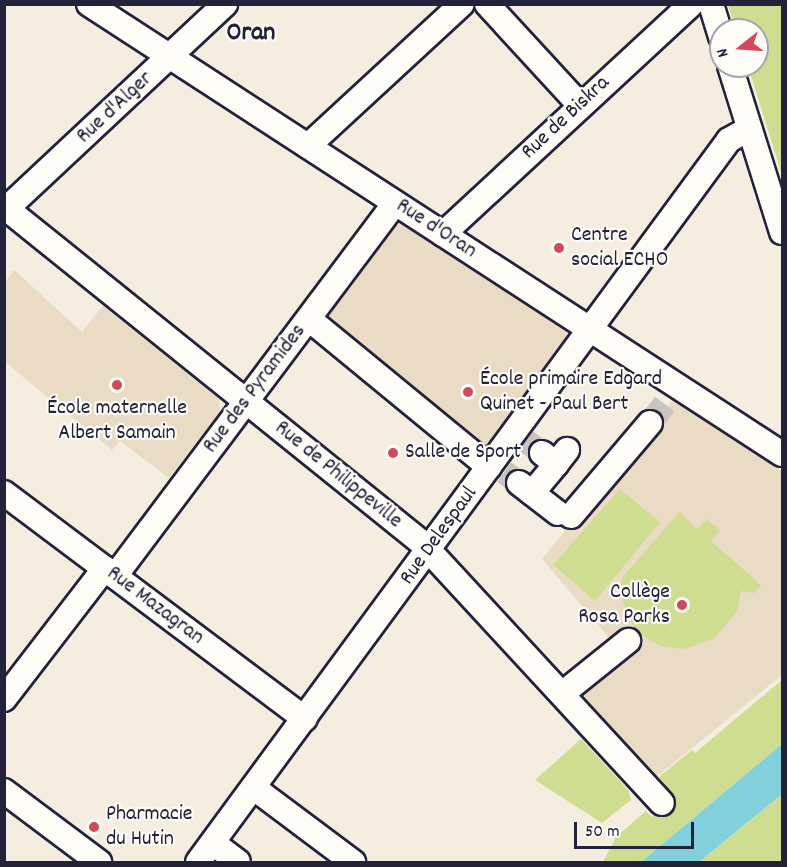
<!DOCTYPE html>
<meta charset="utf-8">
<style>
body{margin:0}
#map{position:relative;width:787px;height:867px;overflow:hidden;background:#f4ede0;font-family:Dekko,sans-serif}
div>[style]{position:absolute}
.built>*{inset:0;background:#e9dbc4}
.green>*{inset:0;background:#cedd90}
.water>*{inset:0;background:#81d0dc}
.minor-tunnel>*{height:24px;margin-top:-12px;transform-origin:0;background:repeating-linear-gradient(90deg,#cac4bf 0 24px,transparent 0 36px)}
.roads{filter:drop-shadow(2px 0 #22223b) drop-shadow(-2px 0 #22223b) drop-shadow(0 2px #22223b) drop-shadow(0 -2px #22223b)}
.minor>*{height:24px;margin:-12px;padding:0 12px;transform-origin:12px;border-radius:12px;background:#fdfcf7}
.dots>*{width:16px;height:16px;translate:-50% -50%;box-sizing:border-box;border:3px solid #fdfcf7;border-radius:50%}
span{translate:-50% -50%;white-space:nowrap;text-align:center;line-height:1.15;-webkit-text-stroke:4.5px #fdfcf7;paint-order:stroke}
.street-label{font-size:22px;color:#22223b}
.poi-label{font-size:22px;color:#22223b}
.left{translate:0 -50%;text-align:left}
.right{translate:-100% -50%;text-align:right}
.quarter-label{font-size:26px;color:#22223b;font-weight:700}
.frame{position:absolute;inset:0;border:6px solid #22223b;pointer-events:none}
.north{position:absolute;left:709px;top:18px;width:60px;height:60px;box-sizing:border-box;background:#fdfcf7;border:2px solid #a5a5ac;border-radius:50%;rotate:253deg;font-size:16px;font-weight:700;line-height:24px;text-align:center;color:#22223b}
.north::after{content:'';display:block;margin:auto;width:21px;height:27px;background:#d1495b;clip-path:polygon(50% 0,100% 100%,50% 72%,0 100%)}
.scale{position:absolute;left:574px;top:822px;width:120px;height:27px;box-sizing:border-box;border:3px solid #22223b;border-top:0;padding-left:8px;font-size:18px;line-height:21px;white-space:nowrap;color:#22223b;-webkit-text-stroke:4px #fdfcf7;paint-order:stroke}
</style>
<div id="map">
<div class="built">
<i style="clip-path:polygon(403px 224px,567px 329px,568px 336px,485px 449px,328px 324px,327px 317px,396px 225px)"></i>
<i style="clip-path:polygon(14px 270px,82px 332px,103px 306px,219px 399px,220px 411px,169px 478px,120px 441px,112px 450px,5px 362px,5px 282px)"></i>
<i style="clip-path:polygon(675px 398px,782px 471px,782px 675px,655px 778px,568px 681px,612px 641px,542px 559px)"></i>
</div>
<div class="green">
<i style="clip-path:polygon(728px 5px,782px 5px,782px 175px,748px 66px,757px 66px,757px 30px,736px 30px)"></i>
<i style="clip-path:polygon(620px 489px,660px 522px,595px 601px,553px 565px)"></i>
<i style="clip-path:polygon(679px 512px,698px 529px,706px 519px,720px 530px,711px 541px,761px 585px,755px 593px,741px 591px,737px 611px,715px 638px,684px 649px,661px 646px,645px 637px,631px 623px,620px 593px,622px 578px)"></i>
<i style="clip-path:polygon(782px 680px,782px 744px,641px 862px,603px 862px,616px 837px,646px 811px,652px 817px,675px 796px,659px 777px,692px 750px,695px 753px)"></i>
<i style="clip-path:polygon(581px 739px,629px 791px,631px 800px,602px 823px,535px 780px)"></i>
<i style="clip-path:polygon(782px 794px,782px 862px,699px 862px,719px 846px)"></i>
</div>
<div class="water">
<i style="clip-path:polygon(782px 744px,782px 794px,699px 862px,641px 862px)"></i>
</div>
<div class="minor-tunnel">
<i style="left:650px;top:423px;width:34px;rotate:-52deg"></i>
<i style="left:526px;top:441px;width:20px;rotate:37deg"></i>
<i style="left:504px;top:472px;width:19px;rotate:36deg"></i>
</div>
<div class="roads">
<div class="minor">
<i style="left:89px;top:4px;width:826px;rotate:33deg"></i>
<i style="left:487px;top:4px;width:137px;rotate:47.4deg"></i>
<i style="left:711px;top:4px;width:34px;rotate:73deg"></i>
<i style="left:730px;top:66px;width:174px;rotate:72.6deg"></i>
<i style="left:308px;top:146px;width:209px;rotate:-42.7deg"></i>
<i style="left:7px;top:209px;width:531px;rotate:38.81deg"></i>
<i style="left:421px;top:542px;width:355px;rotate:47.3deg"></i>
<i style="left:4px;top:211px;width:303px;rotate:-43.1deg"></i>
<i style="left:443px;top:234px;width:338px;rotate:-42.8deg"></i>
<i style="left:309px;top:319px;width:233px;rotate:39.4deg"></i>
<i style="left:542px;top:453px;width:18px;rotate:38deg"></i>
<i style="left:556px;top:464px;width:18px;rotate:-52deg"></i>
<i style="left:519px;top:483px;width:49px;rotate:37.6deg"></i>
<i style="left:4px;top:493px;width:376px;rotate:36.9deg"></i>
<i style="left:532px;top:493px;width:38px;rotate:-50deg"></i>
<i style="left:571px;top:516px;width:122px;rotate:-49.7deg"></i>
<i style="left:115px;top:576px;width:466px;rotate:-53.1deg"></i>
<i style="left:562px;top:694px;width:85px;rotate:-38.8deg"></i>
<i style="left:4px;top:699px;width:165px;rotate:-52.4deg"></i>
<i style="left:254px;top:788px;width:124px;rotate:36.8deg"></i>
<i style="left:4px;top:791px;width:119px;rotate:36.8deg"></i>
<i style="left:213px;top:843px;width:31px;rotate:37deg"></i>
<i style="left:198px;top:862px;width:896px;rotate:-53.67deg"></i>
<i style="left:729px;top:140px;width:23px;rotate:-29deg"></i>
</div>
</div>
<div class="dots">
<i style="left:559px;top:248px;background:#d1495b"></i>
<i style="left:117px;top:385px;background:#d1495b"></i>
<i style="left:468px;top:392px;background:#d1495b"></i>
<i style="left:393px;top:453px;background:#d1495b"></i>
<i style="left:682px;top:605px;background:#d1495b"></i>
<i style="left:94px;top:827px;background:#d1495b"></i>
</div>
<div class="street-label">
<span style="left:115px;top:108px;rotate:-43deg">Rue d'Alger</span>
<span style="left:566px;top:118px;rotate:-43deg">Rue de Biskra</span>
<span style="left:436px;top:229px;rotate:33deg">Rue d'Oran</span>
<span style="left:255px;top:389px;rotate:-53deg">Rue des Pyramides</span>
<span style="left:338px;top:475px;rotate:39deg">Rue de Philippeville</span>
<span style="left:439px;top:536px;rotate:-54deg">Rue Delespaul</span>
<span style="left:155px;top:606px;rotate:37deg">Rue Mazagran</span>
</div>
<div class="poi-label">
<span class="left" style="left:571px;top:248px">Centre<br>social ECHO</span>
<span class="left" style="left:480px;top:392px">École primaire Edgard<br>Quinet - Paul Bert</span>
<span style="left:117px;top:421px">École maternelle<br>Albert Samain</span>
<span class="left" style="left:405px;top:453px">Salle de Sport</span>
<span class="right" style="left:670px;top:605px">Collège<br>Rosa Parks</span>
<span class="left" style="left:106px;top:827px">Pharmacie<br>du Hutin</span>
</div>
<div class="quarter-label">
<span style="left:251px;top:34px">Oran</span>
</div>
<div class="frame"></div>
<div class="north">N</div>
<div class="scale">50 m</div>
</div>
